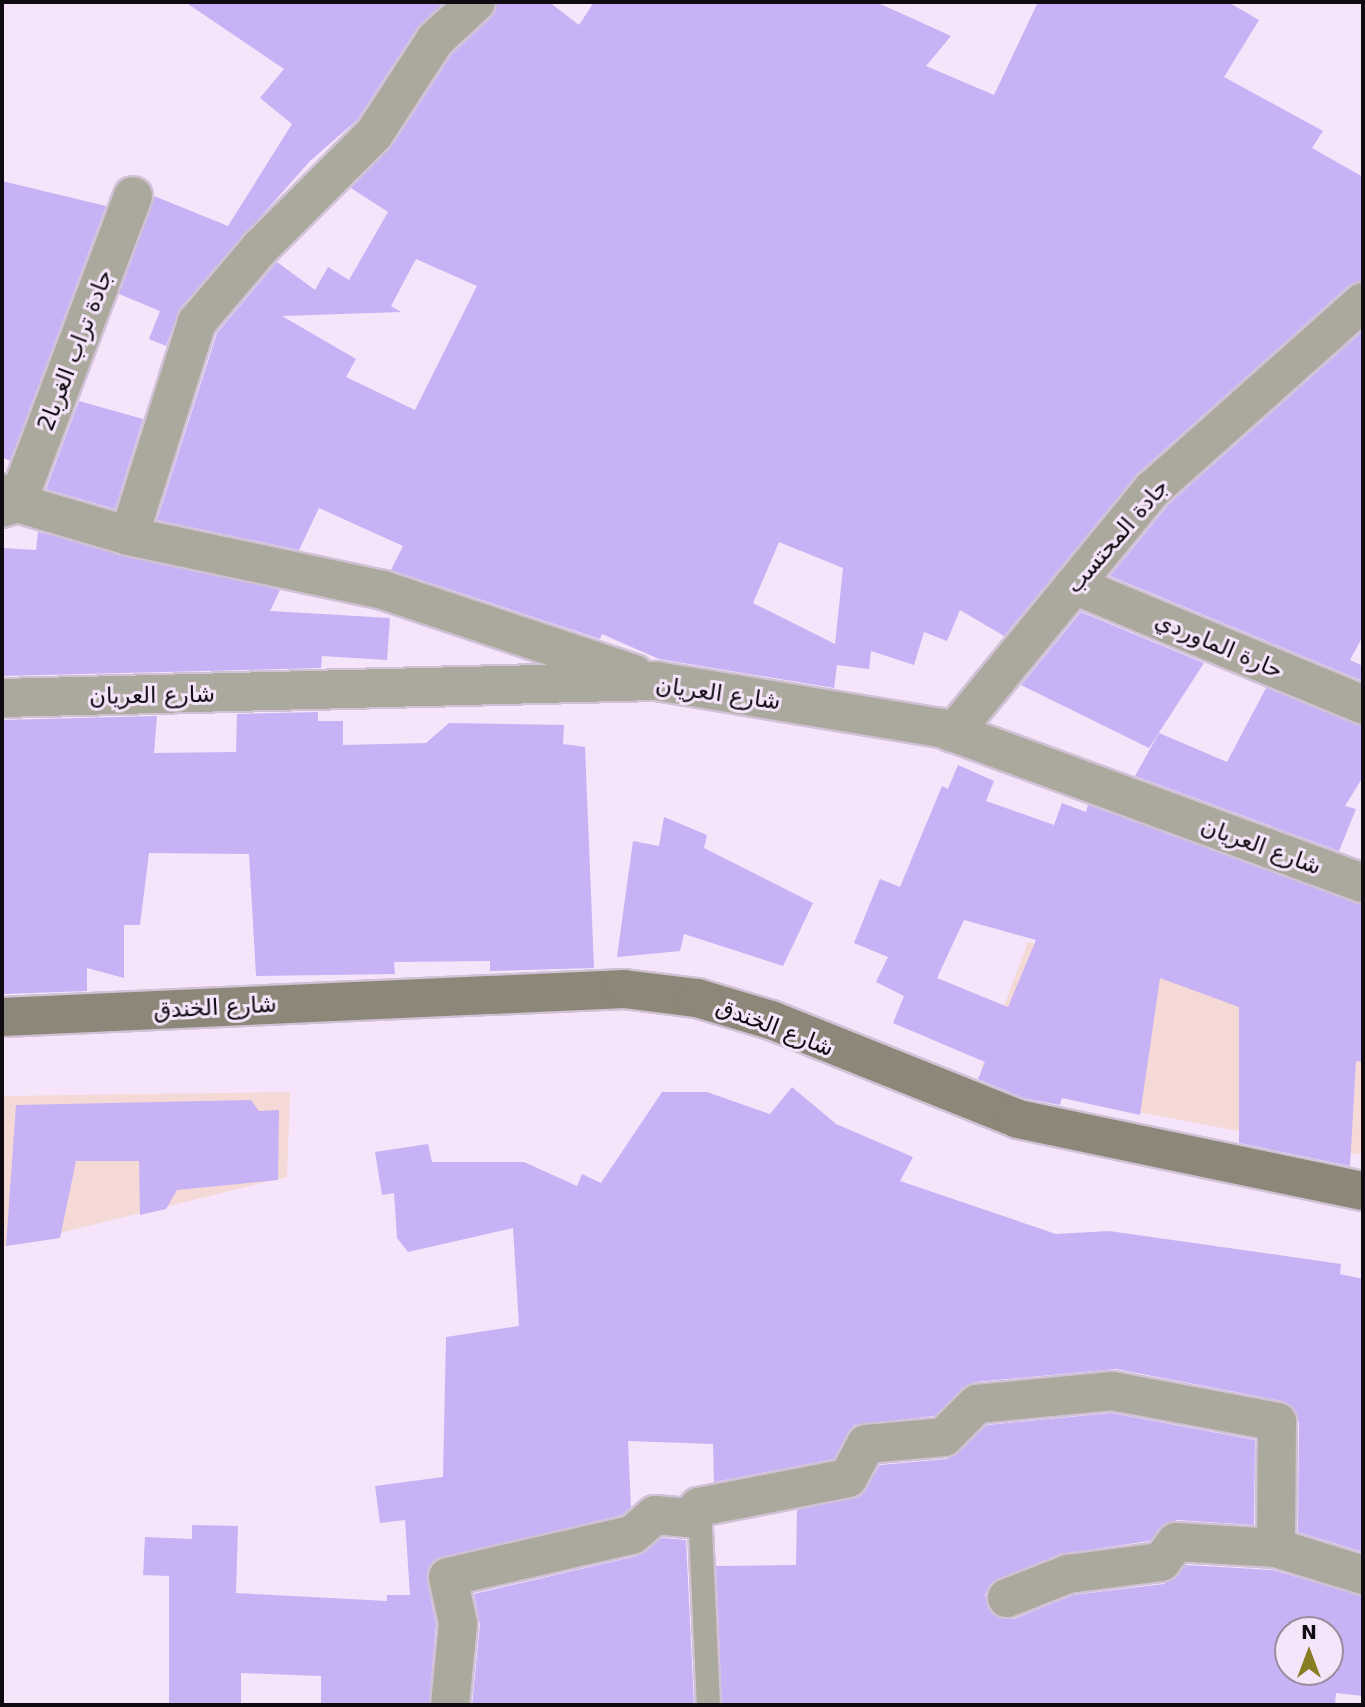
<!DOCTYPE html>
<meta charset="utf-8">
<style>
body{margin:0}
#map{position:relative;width:1365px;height:1707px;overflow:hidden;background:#f5e4fa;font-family:"DejaVu Sans","Noto Sans Arabic",sans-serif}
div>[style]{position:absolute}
.commercial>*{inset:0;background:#f4d9d7}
.building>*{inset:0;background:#c7b2f5}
.roads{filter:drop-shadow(2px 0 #d0c1d5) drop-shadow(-2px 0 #d0c1d5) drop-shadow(0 2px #d0c1d5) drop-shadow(0 -2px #d0c1d5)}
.service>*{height:23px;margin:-11.5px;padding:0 11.5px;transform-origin:11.5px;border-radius:11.5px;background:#aba89d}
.minor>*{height:38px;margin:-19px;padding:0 19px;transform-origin:19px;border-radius:19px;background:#aba89d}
.secondary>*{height:38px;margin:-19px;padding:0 19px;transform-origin:19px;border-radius:19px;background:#8c8778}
span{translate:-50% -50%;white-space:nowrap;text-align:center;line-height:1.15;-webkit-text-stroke:6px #f5e4fa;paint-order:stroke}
.street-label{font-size:23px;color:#100a11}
.frame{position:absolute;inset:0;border:4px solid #100a11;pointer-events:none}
.north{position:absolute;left:1274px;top:1616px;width:70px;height:70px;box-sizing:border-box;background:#f5e4fa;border:2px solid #998d9d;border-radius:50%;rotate:0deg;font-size:19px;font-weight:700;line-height:28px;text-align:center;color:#100a11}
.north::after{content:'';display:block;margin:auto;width:24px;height:32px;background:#877d23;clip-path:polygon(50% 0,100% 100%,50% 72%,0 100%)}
</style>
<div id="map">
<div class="commercial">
<i style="clip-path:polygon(1361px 928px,1363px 1155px,1023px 1090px,981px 1068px,1028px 942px,1346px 1020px)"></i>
<i style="clip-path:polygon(290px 1092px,287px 1177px,2px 1247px,2px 1096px)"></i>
</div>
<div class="building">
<i style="clip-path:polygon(185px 2px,444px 2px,417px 28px,357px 120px,310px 161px,180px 308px,166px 346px,149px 339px,160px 311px,119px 294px,154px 196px,228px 226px,292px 124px,260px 98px,284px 69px)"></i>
<i style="clip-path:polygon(evenodd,497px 2px,549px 2px,579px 25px,594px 2px,876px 2px,951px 36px,926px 66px,994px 95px,1038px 2px,1228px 2px,1259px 20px,1224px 77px,1323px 131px,1312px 148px,1363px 177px,1363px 281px,1348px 286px,1138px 473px,1004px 636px,960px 610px,947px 641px,924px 632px,914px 665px,871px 651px,869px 669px,837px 665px,834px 688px,659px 659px,602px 634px,600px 639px,391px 570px,403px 546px,319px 508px,299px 550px,157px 520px,217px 333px,277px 262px,315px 290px,328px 267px,349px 280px,388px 212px,351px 188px,392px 146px,452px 54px,491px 18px,497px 2px,416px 259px,477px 286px,415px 410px,346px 377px,356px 359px,282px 316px,401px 312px,391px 306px,416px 259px,497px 2px,779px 542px,843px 568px,835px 644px,753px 603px,779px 542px)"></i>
<i style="clip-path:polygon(2px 181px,106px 206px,10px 461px,2px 457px)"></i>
<i style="clip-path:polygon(1363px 331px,1363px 636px,1350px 660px,1363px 666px,1363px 681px,1110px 576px,1169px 504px)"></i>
<i style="clip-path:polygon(79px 401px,143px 419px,115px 509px,46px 489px)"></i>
<i style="clip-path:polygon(38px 532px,280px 590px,270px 611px,390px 618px,387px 660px,322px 656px,321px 668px,2px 676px,2px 548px,36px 550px)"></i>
<i style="clip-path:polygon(1081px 612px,1204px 663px,1149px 748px,1021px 685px)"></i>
<i style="clip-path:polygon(1266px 688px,1363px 726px,1363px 777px,1345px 806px,1356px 809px,1339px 851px,1135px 776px,1159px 733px,1227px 762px)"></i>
<i style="clip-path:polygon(318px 712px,318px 721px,343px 721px,343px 745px,426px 743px,449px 723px,564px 725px,563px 744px,585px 747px,594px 968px,490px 971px,490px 961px,394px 962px,395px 974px,256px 976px,249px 854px,149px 853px,140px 925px,124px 925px,124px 978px,87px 968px,87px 991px,4px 994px,2px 720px,157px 716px,154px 753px,236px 752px,237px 714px)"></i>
<i style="clip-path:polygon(evenodd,958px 765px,994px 781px,986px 801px,1054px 825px,1062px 803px,1086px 812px,1088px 805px,1363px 904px,1363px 1062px,1356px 1061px,1350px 1166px,1239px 1143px,1239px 1007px,1160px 978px,1140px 1115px,1062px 1098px,1060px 1105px,1024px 1098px,978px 1079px,985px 1062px,893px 1023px,904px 996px,876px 982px,888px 957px,854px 943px,880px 879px,900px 887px,942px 786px,948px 789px,958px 765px,964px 920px,1036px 940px,1008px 1007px,937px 978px,964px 920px)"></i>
<i style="clip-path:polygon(664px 817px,707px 835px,704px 848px,813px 903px,783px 966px,684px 934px,680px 951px,617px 957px,633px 841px,659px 846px)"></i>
<i style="clip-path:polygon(792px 1087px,836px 1124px,913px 1157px,900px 1181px,1056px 1234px,1109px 1231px,1243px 1250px,1341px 1264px,1340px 1274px,1363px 1279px,1363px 1552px,1298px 1532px,1299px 1422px,1282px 1401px,1116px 1369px,975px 1382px,934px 1416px,854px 1425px,834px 1459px,714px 1482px,713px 1444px,628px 1441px,631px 1507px,622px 1515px,433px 1561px,427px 1581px,436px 1624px,429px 1705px,321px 1705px,321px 1676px,241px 1673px,241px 1705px,169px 1705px,169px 1576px,143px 1575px,145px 1537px,192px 1539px,192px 1525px,238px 1526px,236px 1593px,387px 1601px,387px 1595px,410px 1595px,405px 1520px,380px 1523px,375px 1486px,443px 1477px,446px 1337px,519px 1326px,513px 1228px,408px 1252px,397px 1238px,394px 1193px,382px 1195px,375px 1152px,428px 1144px,432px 1162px,524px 1162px,577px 1186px,582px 1174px,601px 1183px,662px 1092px,707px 1092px,770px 1114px)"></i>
<i style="clip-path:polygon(251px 1100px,259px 1111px,279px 1110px,278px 1180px,177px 1190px,166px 1209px,140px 1215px,139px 1161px,76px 1161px,60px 1238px,6px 1246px,16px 1105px)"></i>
<i style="clip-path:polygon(evenodd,1111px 1413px,1255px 1440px,1254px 1525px,1177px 1520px,1149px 1541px,1060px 1554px,990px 1584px,985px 1595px,993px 1615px,1014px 1619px,1073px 1595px,1164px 1584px,1186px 1565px,1272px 1570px,1363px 1596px,1363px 1696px,1336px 1693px,1335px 1705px,722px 1705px,716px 1566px,796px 1565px,797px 1510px,861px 1496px,880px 1465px,947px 1459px,987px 1425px,1111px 1413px,1288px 1630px,1330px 1630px,1330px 1672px,1288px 1672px,1288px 1630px)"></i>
<i style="clip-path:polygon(662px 1538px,686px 1540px,694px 1705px,472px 1705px,480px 1625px,474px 1594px,637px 1556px)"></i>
</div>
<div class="roads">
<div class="service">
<i style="left:699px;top:1507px;width:198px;rotate:87.4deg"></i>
</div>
<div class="minor">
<i style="left:2px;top:493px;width:18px;rotate:34deg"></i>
<i style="left:17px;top:503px;width:117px;rotate:16.4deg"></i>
<i style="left:129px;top:536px;width:260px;rotate:12deg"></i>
<i style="left:383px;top:590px;width:265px;rotate:18.5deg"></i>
<i style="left:2px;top:508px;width:16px;rotate:-18deg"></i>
<i style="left:17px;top:503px;width:328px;rotate:-69.3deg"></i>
<i style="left:129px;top:536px;width:225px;rotate:-72.4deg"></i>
<i style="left:197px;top:322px;width:97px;rotate:-49.6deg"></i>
<i style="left:260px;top:248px;width:161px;rotate:-45deg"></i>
<i style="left:374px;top:134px;width:112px;rotate:-57deg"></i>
<i style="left:435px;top:40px;width:56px;rotate:-42.8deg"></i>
<i style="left:1074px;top:585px;width:313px;rotate:22.5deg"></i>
<i style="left:2px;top:698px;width:655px;rotate:-1.49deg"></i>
<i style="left:657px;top:681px;width:288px;rotate:9.4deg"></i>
<i style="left:941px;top:728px;width:450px;rotate:20.2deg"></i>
<i style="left:953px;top:733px;width:315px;rotate:-50.7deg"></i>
<i style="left:1153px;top:489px;width:281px;rotate:-41.7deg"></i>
<i style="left:1007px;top:1598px;width:66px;rotate:-21.5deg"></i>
<i style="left:1068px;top:1574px;width:94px;rotate:-7.4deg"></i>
<i style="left:1161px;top:1562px;width:25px;rotate:-53deg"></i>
<i style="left:1176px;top:1542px;width:100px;rotate:3.4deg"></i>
<i style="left:1276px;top:1548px;width:91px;rotate:17.2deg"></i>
<i style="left:450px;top:1705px;width:82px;rotate:-84.4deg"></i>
<i style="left:458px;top:1623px;width:47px;rotate:-102.3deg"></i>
<i style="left:448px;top:1577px;width:189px;rotate:-12.9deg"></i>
<i style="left:632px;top:1535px;width:30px;rotate:-41deg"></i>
<i style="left:655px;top:1515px;width:34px;rotate:5deg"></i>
<i style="left:689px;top:1518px;width:15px;rotate:-48deg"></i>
<i style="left:699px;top:1507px;width:152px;rotate:-11deg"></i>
<i style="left:848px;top:1478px;width:38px;rotate:-62deg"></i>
<i style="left:866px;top:1444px;width:78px;rotate:-5.1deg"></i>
<i style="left:944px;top:1437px;width:47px;rotate:-45deg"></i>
<i style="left:977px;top:1404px;width:136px;rotate:-5.5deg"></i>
<i style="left:1112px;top:1391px;width:168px;rotate:10.6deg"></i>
<i style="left:1277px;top:1422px;width:126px;rotate:90.5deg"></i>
</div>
<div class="secondary">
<i style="left:2px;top:1017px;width:623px;rotate:-2.58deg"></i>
<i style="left:624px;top:989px;width:74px;rotate:7deg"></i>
<i style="left:697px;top:998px;width:77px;rotate:16.6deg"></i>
<i style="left:771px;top:1020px;width:266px;rotate:21.8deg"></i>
<i style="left:1018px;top:1119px;width:352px;rotate:11.8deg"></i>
</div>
</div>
<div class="street-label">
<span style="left:75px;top:350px;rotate:-69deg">جادة تراب الغربا2</span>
<span style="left:1117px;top:536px;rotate:-49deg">جادة المحتسب</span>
<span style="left:1219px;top:645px;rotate:23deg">حارة الماوردي</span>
<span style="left:718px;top:693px;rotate:8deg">شارع العريان</span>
<span style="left:152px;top:695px;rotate:-1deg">شارع العريان</span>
<span style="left:1261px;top:846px;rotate:20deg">شارع العريان</span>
<span style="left:215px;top:1007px;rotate:-3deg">شارع الخندق</span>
<span style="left:775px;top:1027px;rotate:21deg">شارع الخندق</span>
</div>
<div class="frame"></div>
<div class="north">N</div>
</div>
